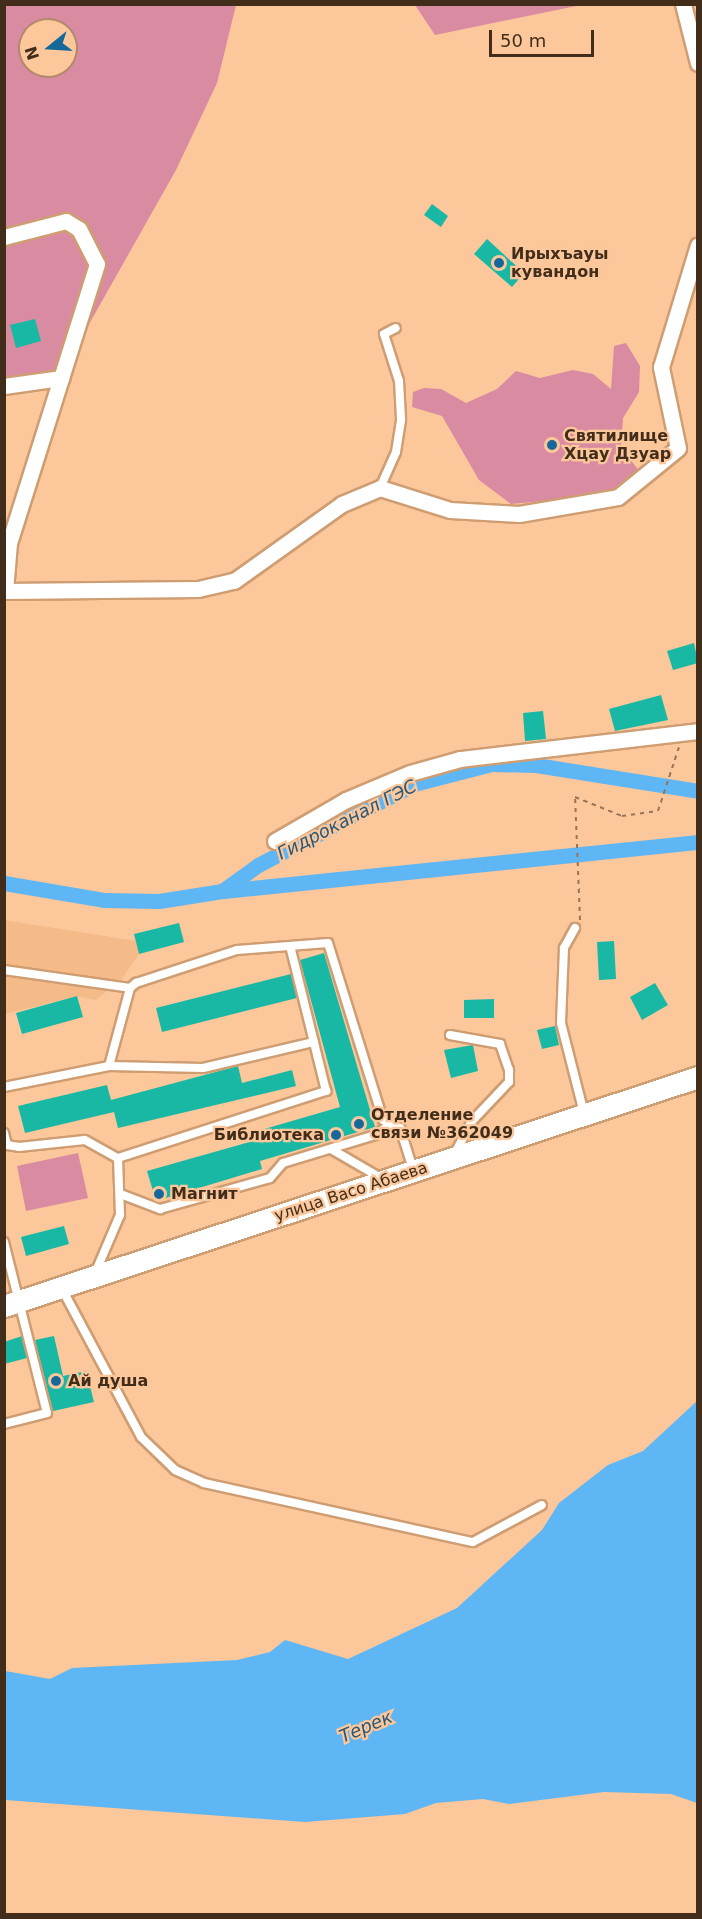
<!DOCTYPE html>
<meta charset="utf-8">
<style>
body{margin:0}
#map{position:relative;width:702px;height:1919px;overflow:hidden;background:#fbc79b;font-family:"DejaVu Sans",sans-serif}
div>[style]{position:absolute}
.built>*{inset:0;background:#f4ba88}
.green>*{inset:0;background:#d98ba1}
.water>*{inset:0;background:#5fb6f4}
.canal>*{height:15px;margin:-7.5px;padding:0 7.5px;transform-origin:7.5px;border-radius:7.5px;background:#5fb6f4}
.building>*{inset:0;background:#19b8a5}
.path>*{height:2px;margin-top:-1px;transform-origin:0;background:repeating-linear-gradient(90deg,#987456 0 4.5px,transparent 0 9px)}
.roads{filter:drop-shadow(2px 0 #cf9d72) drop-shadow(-2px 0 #cf9d72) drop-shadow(0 2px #cf9d72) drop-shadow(0 -2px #cf9d72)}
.lane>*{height:8px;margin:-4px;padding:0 4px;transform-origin:4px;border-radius:4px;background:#fff}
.street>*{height:15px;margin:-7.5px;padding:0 7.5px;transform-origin:7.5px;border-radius:7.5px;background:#fff}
.secondary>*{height:21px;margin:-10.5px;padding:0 10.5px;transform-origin:10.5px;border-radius:10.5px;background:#fff}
.dots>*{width:16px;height:16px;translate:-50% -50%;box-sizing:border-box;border:3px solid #fbc79b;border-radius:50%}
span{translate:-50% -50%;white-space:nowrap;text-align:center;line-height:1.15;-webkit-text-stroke:4.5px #fbc79b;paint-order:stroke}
.poi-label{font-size:16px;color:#422d1b;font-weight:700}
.left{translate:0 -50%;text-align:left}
.right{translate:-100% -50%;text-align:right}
.street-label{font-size:16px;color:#422d1b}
.water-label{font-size:18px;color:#2a5878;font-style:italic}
.frame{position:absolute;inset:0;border:6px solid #422d1b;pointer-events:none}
.north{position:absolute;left:18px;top:18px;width:60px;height:60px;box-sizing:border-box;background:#fbc79b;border:2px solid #b18968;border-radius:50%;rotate:252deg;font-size:16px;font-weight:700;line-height:24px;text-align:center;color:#422d1b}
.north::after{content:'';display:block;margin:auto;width:21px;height:27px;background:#17689a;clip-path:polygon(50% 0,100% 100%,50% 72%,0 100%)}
.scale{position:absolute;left:489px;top:30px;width:105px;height:27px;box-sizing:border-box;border:3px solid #422d1b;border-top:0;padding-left:8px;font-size:18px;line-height:21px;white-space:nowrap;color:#422d1b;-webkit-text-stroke:4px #fbc79b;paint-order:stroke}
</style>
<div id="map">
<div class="built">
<i style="clip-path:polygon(4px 920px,136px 941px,139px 954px,122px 979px,96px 1000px,77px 996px,5px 1014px)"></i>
</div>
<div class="green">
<i style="clip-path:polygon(evenodd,5px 5px,236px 5px,217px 83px,176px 170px,58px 379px,5px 388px,5px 5px,30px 30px,66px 30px,66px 66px,30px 66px,30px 30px)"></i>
<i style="clip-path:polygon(415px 5px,581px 5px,435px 35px)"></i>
<i style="clip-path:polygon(626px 343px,640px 366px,639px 392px,623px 418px,621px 448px,641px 473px,600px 496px,511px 504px,479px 480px,442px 416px,412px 407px,413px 392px,424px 388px,441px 389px,466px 403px,497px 389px,516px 371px,540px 378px,573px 370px,593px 374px,611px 389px,614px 346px)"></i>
<i style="clip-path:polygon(78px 1153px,88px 1198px,26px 1211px,17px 1166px)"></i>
</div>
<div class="water">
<i style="clip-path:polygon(697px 1401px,697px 1803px,671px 1794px,604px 1792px,509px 1804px,483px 1799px,436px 1803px,405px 1814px,305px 1822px,5px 1800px,5px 1671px,50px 1679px,72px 1668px,237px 1660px,270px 1652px,285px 1640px,348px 1659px,457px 1608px,542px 1530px,559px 1503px,608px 1465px,643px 1451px)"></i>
</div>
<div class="canal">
<i style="left:4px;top:883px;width:101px;rotate:9.6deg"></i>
<i style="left:104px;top:900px;width:55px;rotate:1deg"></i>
<i style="left:159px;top:901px;width:64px;rotate:-9deg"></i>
<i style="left:222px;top:891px;width:44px;rotate:-35.8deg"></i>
<i style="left:258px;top:865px;width:176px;rotate:-27.4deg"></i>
<i style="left:414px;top:784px;width:81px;rotate:-14.4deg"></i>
<i style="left:492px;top:764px;width:44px;rotate:1.3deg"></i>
<i style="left:536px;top:765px;width:164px;rotate:9.1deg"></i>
<i style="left:223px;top:891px;width:478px;rotate:-5.9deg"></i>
</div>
<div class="building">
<i style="clip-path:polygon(432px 204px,448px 216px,441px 227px,424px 215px)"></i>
<i style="clip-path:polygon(487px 239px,524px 273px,512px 287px,474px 254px)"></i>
<i style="clip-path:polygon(35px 319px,41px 341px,16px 348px,10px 325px)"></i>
<i style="clip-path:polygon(694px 643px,698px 663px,673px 670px,667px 651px)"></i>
<i style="clip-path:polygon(661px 695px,668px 720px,615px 731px,609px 709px)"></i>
<i style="clip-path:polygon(543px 711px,546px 739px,525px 741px,523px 713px)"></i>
<i style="clip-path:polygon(179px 923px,184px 942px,139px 954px,134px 934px)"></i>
<i style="clip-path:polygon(614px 941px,616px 979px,599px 980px,597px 942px)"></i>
<i style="clip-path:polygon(324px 953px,375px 1127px,260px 1161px,262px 1169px,156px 1201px,147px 1171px,253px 1141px,251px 1133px,340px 1107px,300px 960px)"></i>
<i style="clip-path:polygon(291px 974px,297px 998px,162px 1032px,156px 1008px)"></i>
<i style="clip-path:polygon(655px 983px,668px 1005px,642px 1020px,630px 997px)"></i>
<i style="clip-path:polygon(77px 996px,83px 1017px,22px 1034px,16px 1013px)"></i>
<i style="clip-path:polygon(494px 999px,494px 1018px,464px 1018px,464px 1000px)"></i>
<i style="clip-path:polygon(555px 1026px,559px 1045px,542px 1049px,537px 1030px)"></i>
<i style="clip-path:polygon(473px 1045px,478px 1071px,451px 1078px,444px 1050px)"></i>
<i style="clip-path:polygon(238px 1066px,242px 1083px,292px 1070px,296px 1086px,118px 1128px,114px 1112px,25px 1133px,18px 1106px,107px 1085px,111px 1100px)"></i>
<i style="clip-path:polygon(64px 1226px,69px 1244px,26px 1256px,21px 1237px)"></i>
<i style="clip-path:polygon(22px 1336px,27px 1358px,4px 1364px,4px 1342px)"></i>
<i style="clip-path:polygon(54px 1336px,63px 1376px,86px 1371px,94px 1402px,53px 1411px,35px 1340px)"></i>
</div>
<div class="path">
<i style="left:580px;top:920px;width:123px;rotate:-92.3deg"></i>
<i style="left:575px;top:797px;width:51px;rotate:22deg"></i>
<i style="left:622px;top:816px;width:36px;rotate:-8deg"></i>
<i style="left:658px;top:811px;width:67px;rotate:-71.8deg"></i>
</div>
<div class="roads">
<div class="lane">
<i style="left:380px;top:488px;width:39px;rotate:-66deg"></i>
<i style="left:396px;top:452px;width:33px;rotate:-81deg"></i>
<i style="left:401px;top:419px;width:38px;rotate:-93deg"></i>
<i style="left:399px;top:381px;width:49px;rotate:-107.7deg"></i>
<i style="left:384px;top:334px;width:13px;rotate:-27deg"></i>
<i style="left:575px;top:928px;width:23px;rotate:119deg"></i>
<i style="left:564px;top:948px;width:75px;rotate:92.3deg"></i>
<i style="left:561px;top:1023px;width:93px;rotate:75.7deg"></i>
<i style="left:4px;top:970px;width:127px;rotate:8.1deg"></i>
<i style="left:450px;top:1035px;width:51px;rotate:10.2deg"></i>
<i style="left:500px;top:1044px;width:28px;rotate:71deg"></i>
<i style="left:509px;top:1070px;width:12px;rotate:90deg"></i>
<i style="left:509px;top:1082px;width:54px;rotate:133.5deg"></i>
<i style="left:472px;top:1121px;width:38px;rotate:118deg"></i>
<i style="left:109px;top:1066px;width:81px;rotate:-74.9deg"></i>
<i style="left:130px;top:988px;width:8px;rotate:-40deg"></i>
<i style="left:136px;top:983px;width:106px;rotate:-18.1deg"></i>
<i style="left:237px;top:950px;width:91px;rotate:-4.4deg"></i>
<i style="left:328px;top:943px;width:185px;rotate:72.7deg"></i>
<i style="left:383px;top:1120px;width:19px;rotate:25deg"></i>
<i style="left:400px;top:1128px;width:43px;rotate:72.4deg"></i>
<i style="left:4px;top:1087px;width:107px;rotate:-11.3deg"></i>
<i style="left:109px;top:1066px;width:94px;rotate:1.2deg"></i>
<i style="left:203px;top:1068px;width:114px;rotate:-13.2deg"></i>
<i style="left:4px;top:1133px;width:12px;rotate:76deg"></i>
<i style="left:7px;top:1145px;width:12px;rotate:9deg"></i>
<i style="left:19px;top:1147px;width:66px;rotate:-6.1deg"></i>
<i style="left:85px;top:1140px;width:38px;rotate:29deg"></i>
<i style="left:331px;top:1149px;width:58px;rotate:30.1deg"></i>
<i style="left:123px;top:1195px;width:40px;rotate:21deg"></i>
<i style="left:160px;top:1209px;width:114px;rotate:-15.7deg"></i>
<i style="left:270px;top:1178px;width:20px;rotate:-49deg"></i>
<i style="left:283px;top:1163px;width:96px;rotate:-16.9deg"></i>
<i style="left:375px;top:1135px;width:23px;rotate:-34deg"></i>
<i style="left:4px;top:1242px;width:176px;rotate:75.9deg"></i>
<i style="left:47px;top:1413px;width:44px;rotate:165.7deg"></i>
<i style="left:96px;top:1271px;width:61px;rotate:-66.8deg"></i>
<i style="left:120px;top:1215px;width:57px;rotate:-92deg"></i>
<i style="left:118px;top:1158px;width:219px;rotate:-17.9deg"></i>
<i style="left:326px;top:1091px;width:149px;rotate:-103.9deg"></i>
<i style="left:62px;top:1289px;width:168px;rotate:61.9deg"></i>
<i style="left:141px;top:1437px;width:47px;rotate:44.1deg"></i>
<i style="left:175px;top:1470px;width:32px;rotate:24deg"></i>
<i style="left:204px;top:1483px;width:275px;rotate:12.4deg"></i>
<i style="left:473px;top:1542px;width:78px;rotate:-28.2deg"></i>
</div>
<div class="street">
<i style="left:683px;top:4px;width:61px;rotate:75.7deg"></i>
<i style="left:4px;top:237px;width:64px;rotate:-14.5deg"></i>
<i style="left:66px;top:221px;width:15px;rotate:32deg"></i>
<i style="left:79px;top:229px;width:39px;rotate:63deg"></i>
<i style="left:97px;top:264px;width:293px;rotate:107.5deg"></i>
<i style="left:9px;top:543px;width:48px;rotate:94.8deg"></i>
<i style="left:4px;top:386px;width:58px;rotate:-8deg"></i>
<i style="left:4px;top:591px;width:194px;rotate:-0.6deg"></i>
<i style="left:198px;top:589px;width:37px;rotate:-13deg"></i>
<i style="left:234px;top:581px;width:133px;rotate:-35.5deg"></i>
<i style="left:342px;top:504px;width:41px;rotate:-22.8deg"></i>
<i style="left:380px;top:488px;width:73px;rotate:17.4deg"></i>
<i style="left:450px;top:510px;width:69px;rotate:3.3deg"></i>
<i style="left:519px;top:514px;width:100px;rotate:-9.7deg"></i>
<i style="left:618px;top:497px;width:77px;rotate:-39.2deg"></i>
<i style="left:678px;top:448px;width:83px;rotate:-101.9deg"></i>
<i style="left:661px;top:367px;width:127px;rotate:-73.1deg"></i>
<i style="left:275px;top:841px;width:82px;rotate:-30deg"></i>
<i style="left:346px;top:800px;width:69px;rotate:-22.9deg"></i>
<i style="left:410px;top:773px;width:52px;rotate:-15.6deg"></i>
<i style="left:460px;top:759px;width:240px;rotate:-6.7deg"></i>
</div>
<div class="secondary">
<i style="left:4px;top:1306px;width:731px;rotate:-18.26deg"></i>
</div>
</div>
<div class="dots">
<i style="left:499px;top:263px;background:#17689a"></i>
<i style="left:552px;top:445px;background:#17689a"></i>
<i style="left:359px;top:1124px;background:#17689a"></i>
<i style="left:336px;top:1135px;background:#17689a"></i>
<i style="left:159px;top:1194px;background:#17689a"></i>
<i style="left:56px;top:1381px;background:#17689a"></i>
</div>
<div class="poi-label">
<span class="left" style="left:511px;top:263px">Ирыхъауы<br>кувандон</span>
<span class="left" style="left:564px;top:445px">Святилище<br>Хцау Дзуар</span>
<span class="left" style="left:371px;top:1124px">Отделение<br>связи №362049</span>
<span class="right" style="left:324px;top:1135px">Библиотека</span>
<span class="left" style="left:171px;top:1194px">Магнит</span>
<span class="left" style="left:68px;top:1381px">Ай душа</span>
</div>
<div class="street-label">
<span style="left:351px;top:1192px;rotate:-18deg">улица Васо Абаева</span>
</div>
<div class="water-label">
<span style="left:347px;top:820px;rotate:-27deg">Гидроканал ГЭС</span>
<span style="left:366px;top:1727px;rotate:-23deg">Терек</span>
</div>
<div class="frame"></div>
<div class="north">N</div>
<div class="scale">50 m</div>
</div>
